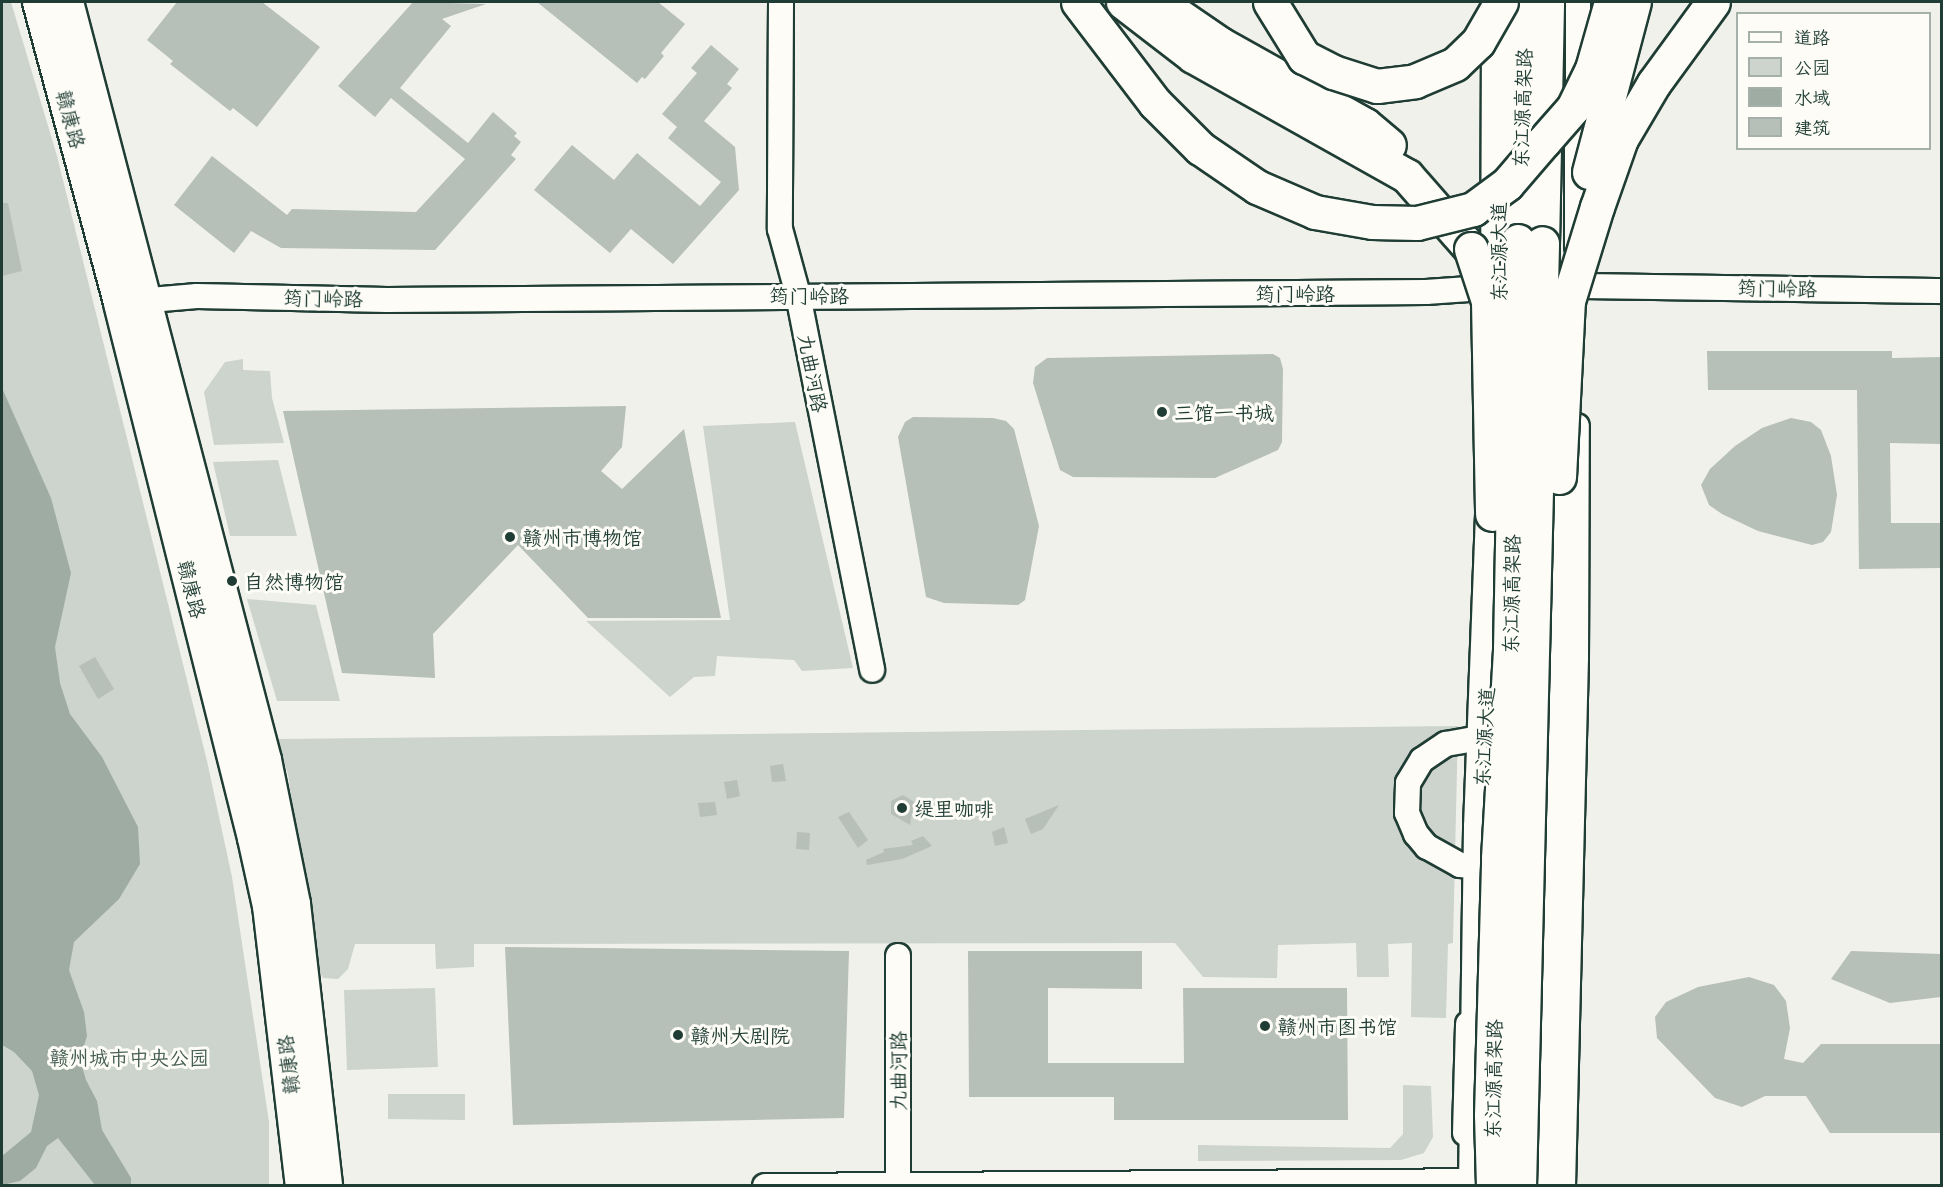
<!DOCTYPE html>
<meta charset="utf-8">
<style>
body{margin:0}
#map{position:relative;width:1943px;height:1187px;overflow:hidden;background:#f0f1eb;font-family:"Patrick Hand","LXGW WenKai TC",sans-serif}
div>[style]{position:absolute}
.green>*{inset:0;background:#cdd3cd}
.water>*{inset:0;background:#9faca4}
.building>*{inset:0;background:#b6bfb8}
.roads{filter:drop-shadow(2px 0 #1f3d34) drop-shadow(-2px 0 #1f3d34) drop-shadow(0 2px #1f3d34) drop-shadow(0 -2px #1f3d34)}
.minor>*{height:24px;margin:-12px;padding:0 12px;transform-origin:12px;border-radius:12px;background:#fdfcf7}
.major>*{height:32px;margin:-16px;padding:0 16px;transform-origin:16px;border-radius:16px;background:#fdfcf7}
.highway>*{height:33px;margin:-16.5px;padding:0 16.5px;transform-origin:16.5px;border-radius:16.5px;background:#fdfcf7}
.bridges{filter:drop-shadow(2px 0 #1f3d34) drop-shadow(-2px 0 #1f3d34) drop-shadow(0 2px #1f3d34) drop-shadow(0 -2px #1f3d34)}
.highway-bridge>*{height:33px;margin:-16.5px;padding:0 16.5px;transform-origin:16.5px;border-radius:16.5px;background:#fdfcf7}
.dots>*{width:16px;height:16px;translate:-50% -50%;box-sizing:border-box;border:3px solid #fdfcf7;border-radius:50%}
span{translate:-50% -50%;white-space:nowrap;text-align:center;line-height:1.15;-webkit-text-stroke:6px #fdfcf7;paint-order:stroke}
.street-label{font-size:20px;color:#1f3d34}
.poi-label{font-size:20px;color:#1f3d34}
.left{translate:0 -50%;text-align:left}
.park-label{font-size:20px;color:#425b53}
.frame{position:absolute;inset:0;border:3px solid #1f3d34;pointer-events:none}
.legend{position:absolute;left:1736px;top:12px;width:195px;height:138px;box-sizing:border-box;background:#fdfcf7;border:2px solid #a4b0a9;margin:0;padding:8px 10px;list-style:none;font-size:18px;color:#1f3d34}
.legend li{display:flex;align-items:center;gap:12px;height:30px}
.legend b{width:30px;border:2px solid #a4b0a9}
</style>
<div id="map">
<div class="green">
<i style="clip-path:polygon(2px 2px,11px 2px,57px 156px,207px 761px,232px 877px,269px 1122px,269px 1185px,2px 1185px)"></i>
<i style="clip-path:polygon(243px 359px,243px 370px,270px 371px,272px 398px,284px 443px,214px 445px,204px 392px,225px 362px)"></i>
<i style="clip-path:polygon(795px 422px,853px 668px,802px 671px,794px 660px,717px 656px,715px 676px,694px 677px,670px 697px,586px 621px,730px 620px,703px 426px)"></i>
<i style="clip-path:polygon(278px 460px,297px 536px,230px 536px,213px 462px)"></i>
<i style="clip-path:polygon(247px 599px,316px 605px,340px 701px,277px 701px)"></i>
<i style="clip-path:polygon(1458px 726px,1453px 943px,1448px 944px,1446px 1018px,1411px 1017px,1412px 943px,1388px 944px,1389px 977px,1357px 977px,1356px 943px,1278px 945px,1277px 978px,1203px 977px,1175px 943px,474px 944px,474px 967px,436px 969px,435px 944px,355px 944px,348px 969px,338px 979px,323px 978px,314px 962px,288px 774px,277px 739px)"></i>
<i style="clip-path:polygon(435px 988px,438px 1067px,347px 1070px,344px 990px)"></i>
<i style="clip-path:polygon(1403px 1085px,1431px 1086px,1433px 1137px,1424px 1153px,1401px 1160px,1198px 1161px,1198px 1145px,1390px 1148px,1403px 1134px)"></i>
<i style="clip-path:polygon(388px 1094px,465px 1094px,465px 1120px,388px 1119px)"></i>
</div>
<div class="water">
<i style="clip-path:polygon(2px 388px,51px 498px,71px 573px,55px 647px,60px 683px,70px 714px,102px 757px,138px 827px,140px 864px,119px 899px,74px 942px,69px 970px,84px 1012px,87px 1036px,80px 1059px,86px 1080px,97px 1101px,102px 1130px,131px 1178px,131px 1185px,95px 1185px,58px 1138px,47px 1146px,36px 1168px,20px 1181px,2px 1185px,2px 1156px,31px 1132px,39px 1095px,32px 1071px,14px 1052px,2px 1045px)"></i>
</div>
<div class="building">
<i style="clip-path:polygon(177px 2px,262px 2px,320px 47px,257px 127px,233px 108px,230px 111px,170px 64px,173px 61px,147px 40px)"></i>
<i style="clip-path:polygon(413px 2px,486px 4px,442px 19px,451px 26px,400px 88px,468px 143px,493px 112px,517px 133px,514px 136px,521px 142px,511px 155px,516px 159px,435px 250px,281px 248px,251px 231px,234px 253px,174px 205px,212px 156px,287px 215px,292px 209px,416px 212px,465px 159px,391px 98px,375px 117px,338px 86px)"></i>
<i style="clip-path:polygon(537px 2px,658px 2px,685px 24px,661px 53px,664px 56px,645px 79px,642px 77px,637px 83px)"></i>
<i style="clip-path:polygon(711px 45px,739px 69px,727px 84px,732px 88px,704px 121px,735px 147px,739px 190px,673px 264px,631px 229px,610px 253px,534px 190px,572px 145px,614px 180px,637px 153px,700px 206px,721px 182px,668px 138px,677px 127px,662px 114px,697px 73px,691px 68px)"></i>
<i style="clip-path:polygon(2px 203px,8px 203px,22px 271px,2px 276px)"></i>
<i style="clip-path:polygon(1707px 351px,1892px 351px,1892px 358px,1941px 357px,1941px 444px,1890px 443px,1891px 523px,1941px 523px,1941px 568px,1859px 569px,1857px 390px,1708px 390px)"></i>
<i style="clip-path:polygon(1273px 354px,1280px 358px,1283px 369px,1282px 442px,1278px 450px,1215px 478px,1073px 477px,1060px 470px,1033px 383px,1035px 367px,1047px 358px)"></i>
<i style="clip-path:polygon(626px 406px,622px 447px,601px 471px,622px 489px,684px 429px,721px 618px,588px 618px,518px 545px,433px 634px,435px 678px,342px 673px,283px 411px)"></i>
<i style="clip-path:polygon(913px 417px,993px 418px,1006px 421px,1014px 429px,1039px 526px,1025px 600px,1018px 605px,944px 603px,926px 597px,898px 437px,905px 422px)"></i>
<i style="clip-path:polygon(1791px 418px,1811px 422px,1821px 430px,1831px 456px,1837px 495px,1831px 532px,1823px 542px,1812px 545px,1758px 531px,1722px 514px,1709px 505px,1701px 485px,1710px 469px,1735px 446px,1762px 428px)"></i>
<i style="clip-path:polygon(95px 657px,114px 689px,98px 699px,79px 666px)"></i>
<i style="clip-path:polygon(783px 764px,786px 781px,772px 782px,770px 766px)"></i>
<i style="clip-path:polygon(737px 780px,740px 796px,727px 799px,724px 782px)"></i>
<i style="clip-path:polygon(903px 795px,914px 802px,910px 825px,891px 814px,891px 801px)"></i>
<i style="clip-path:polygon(715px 802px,717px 815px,700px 817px,698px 803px)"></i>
<i style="clip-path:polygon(1059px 805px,1043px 829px,1031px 834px,1025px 819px)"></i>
<i style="clip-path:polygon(849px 812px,868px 840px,858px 848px,838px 817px)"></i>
<i style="clip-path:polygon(1004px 827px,1008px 843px,995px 846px,992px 832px)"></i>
<i style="clip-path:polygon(797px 832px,810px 833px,809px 850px,796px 849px)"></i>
<i style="clip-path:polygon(923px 836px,932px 846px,902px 859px,867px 865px,866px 860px,884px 852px,883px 849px,913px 845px,911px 841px)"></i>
<i style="clip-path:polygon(505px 947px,849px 951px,844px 1118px,513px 1125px)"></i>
<i style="clip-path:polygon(968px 951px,1142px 951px,1142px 989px,1048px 988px,1048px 1063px,1184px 1063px,1183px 988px,1347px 988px,1348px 1120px,1114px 1120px,1114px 1097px,969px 1097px)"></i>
<i style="clip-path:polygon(1851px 951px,1941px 954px,1941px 997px,1890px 1003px,1831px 979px)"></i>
<i style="clip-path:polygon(1749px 977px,1774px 985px,1786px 1001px,1790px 1028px,1784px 1059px,1803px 1063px,1821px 1044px,1941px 1044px,1941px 1133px,1830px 1133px,1806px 1096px,1765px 1096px,1742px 1107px,1715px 1098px,1657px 1038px,1655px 1017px,1666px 1002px,1698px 987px)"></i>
</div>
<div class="roads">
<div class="minor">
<i style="left:781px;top:2px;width:227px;rotate:90.3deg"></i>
<i style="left:780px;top:229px;width:68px;rotate:74.7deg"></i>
<i style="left:798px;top:295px;width:382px;rotate:78.8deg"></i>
<i style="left:1577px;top:247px;width:245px;rotate:-89.8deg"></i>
<i style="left:1577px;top:286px;width:365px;rotate:0.8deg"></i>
<i style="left:127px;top:302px;width:70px;rotate:-4.9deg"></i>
<i style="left:197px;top:296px;width:190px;rotate:1.2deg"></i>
<i style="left:387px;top:300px;width:1039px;rotate:-0.44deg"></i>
<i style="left:1426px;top:292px;width:72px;rotate:-4deg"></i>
<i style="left:1472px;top:866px;width:12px;rotate:-175deg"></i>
<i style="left:1460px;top:865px;width:38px;rotate:-151deg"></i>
<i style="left:1427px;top:847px;width:17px;rotate:-130deg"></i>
<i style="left:1416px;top:834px;width:23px;rotate:-113deg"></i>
<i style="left:1407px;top:813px;width:30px;rotate:-88deg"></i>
<i style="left:1408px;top:783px;width:27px;rotate:-59deg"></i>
<i style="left:1422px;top:760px;width:29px;rotate:-34deg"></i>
<i style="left:1446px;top:744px;width:28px;rotate:-10deg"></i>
<i style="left:1465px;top:1133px;width:109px;rotate:-88.4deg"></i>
<i style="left:765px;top:1186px;width:727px;rotate:-0.39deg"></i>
<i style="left:898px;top:1186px;width:230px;rotate:-90deg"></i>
<i style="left:1563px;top:1186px;width:528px;rotate:-88.59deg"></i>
<i style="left:1576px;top:658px;width:232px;rotate:-89.8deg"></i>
</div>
<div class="major">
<i style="left:39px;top:2px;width:312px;rotate:74.9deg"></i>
<i style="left:120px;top:303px;width:552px;rotate:75.94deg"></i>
<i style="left:254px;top:838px;width:70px;rotate:77.6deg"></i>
<i style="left:269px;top:906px;width:282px;rotate:83.3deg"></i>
<i style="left:67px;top:2px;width:783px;rotate:75.36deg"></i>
<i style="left:265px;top:760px;width:147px;rotate:78.6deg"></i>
<i style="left:294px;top:904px;width:284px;rotate:83.5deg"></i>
<i style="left:1497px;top:322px;width:320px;rotate:-89.8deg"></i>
<i style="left:1477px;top:1044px;width:217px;rotate:-89.2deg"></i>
<i style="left:1480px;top:827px;width:339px;rotate:-87.8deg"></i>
<i style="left:1475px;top:1186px;width:74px;rotate:-89.2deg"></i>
<i style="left:1546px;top:1186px;width:734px;rotate:-88.99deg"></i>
</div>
<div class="highway">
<i style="left:1123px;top:2px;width:88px;rotate:37.6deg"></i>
<i style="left:1193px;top:56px;width:245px;rotate:29.3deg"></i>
<i style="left:1407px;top:176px;width:97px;rotate:48.8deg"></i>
<i style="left:1159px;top:2px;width:74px;rotate:34.5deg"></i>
<i style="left:1220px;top:44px;width:166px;rotate:29.2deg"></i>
<i style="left:1365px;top:125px;width:31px;rotate:40deg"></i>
<i style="left:1518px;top:241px;width:239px;rotate:-88.6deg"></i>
<i style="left:1542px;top:243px;width:241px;rotate:-88.8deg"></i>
</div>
</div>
<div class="bridges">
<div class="highway-bridge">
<i style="left:1078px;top:2px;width:127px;rotate:52.7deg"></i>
<i style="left:1155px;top:103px;width:64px;rotate:45deg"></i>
<i style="left:1200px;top:148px;width:69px;rotate:34.4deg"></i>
<i style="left:1257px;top:187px;width:63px;rotate:23.3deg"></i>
<i style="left:1315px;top:212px;width:58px;rotate:10deg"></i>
<i style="left:1372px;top:222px;width:45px;rotate:1.3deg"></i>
<i style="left:1417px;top:223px;width:58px;rotate:-14deg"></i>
<i style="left:1473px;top:209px;width:42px;rotate:-36.3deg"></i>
<i style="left:1507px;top:184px;width:57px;rotate:-49.3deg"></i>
<i style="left:1544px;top:141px;width:44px;rotate:-48.7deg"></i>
<i style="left:1573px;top:108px;width:43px;rotate:-64deg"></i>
<i style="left:1592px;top:69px;width:70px;rotate:-74.2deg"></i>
<i style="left:1270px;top:2px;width:65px;rotate:58.3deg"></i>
<i style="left:1304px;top:57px;width:33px;rotate:27deg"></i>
<i style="left:1333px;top:72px;width:46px;rotate:17.7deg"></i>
<i style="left:1377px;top:86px;width:38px;rotate:-7deg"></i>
<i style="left:1415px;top:81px;width:43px;rotate:-23deg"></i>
<i style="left:1455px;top:64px;width:32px;rotate:-44deg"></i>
<i style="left:1478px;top:42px;width:46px;rotate:-60.1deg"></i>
<i style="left:1589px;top:172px;width:176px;rotate:-75.2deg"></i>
<i style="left:1471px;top:249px;width:55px;rotate:71.9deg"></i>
<i style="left:1488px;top:301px;width:213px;rotate:88.9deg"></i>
<i style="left:1559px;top:477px;width:176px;rotate:-87.1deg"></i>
<i style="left:1568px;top:301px;width:98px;rotate:-72.9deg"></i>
<i style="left:1597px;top:207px;width:72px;rotate:-70.6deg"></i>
<i style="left:1621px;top:139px;width:65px;rotate:-59.5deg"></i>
<i style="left:1654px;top:83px;width:100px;rotate:-53.9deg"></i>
<i style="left:1493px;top:1186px;width:71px;rotate:-91.6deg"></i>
<i style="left:1491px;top:1115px;width:257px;rotate:-88.4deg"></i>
<i style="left:1498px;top:858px;width:210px;rotate:-86.7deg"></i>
<i style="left:1510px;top:648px;width:407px;rotate:-88.9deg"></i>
<i style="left:1519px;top:1186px;width:943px;rotate:-88.6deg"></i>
</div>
</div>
<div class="dots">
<i style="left:1162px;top:412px;background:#1f3d34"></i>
<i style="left:510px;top:537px;background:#1f3d34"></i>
<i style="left:232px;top:581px;background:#1f3d34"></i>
<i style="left:902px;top:808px;background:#1f3d34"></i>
<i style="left:1265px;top:1026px;background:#1f3d34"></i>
<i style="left:678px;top:1035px;background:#1f3d34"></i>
</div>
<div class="street-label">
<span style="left:1522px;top:108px;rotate:-88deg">东江源高架路</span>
<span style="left:71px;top:119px;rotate:75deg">赣康路</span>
<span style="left:1498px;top:252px;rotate:-90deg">东江源大道</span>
<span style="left:1777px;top:288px;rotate:1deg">筠门岭路</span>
<span style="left:1295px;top:293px">筠门岭路</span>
<span style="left:809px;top:295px">筠门岭路</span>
<span style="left:323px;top:298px;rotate:1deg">筠门岭路</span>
<span style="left:813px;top:373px;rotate:79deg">九曲河路</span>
<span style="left:192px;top:589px;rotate:76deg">赣康路</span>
<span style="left:1511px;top:594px;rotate:-89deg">东江源高架路</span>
<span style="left:1484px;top:737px;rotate:-87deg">东江源大道</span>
<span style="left:288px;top:1065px;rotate:-97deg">赣康路</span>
<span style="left:898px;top:1071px;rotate:-90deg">九曲河路</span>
<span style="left:1493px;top:1079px;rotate:-89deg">东江源高架路</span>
</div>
<div class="poi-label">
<span class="left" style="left:1174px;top:412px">三馆一书城</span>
<span class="left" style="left:522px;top:537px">赣州市博物馆</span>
<span class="left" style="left:244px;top:581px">自然博物馆</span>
<span class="left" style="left:914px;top:808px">缇里咖啡</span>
<span class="left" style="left:1277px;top:1026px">赣州市图书馆</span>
<span class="left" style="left:690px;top:1035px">赣州大剧院</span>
</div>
<div class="park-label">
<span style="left:129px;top:1057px">赣州城市中央公园</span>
</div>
<div class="frame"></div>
<ul class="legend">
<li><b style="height:8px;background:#fdfcf7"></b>道路</li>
<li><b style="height:16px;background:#cdd3cd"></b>公园</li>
<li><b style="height:16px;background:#9faca4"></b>水域</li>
<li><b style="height:16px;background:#b6bfb8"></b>建筑</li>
</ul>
</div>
